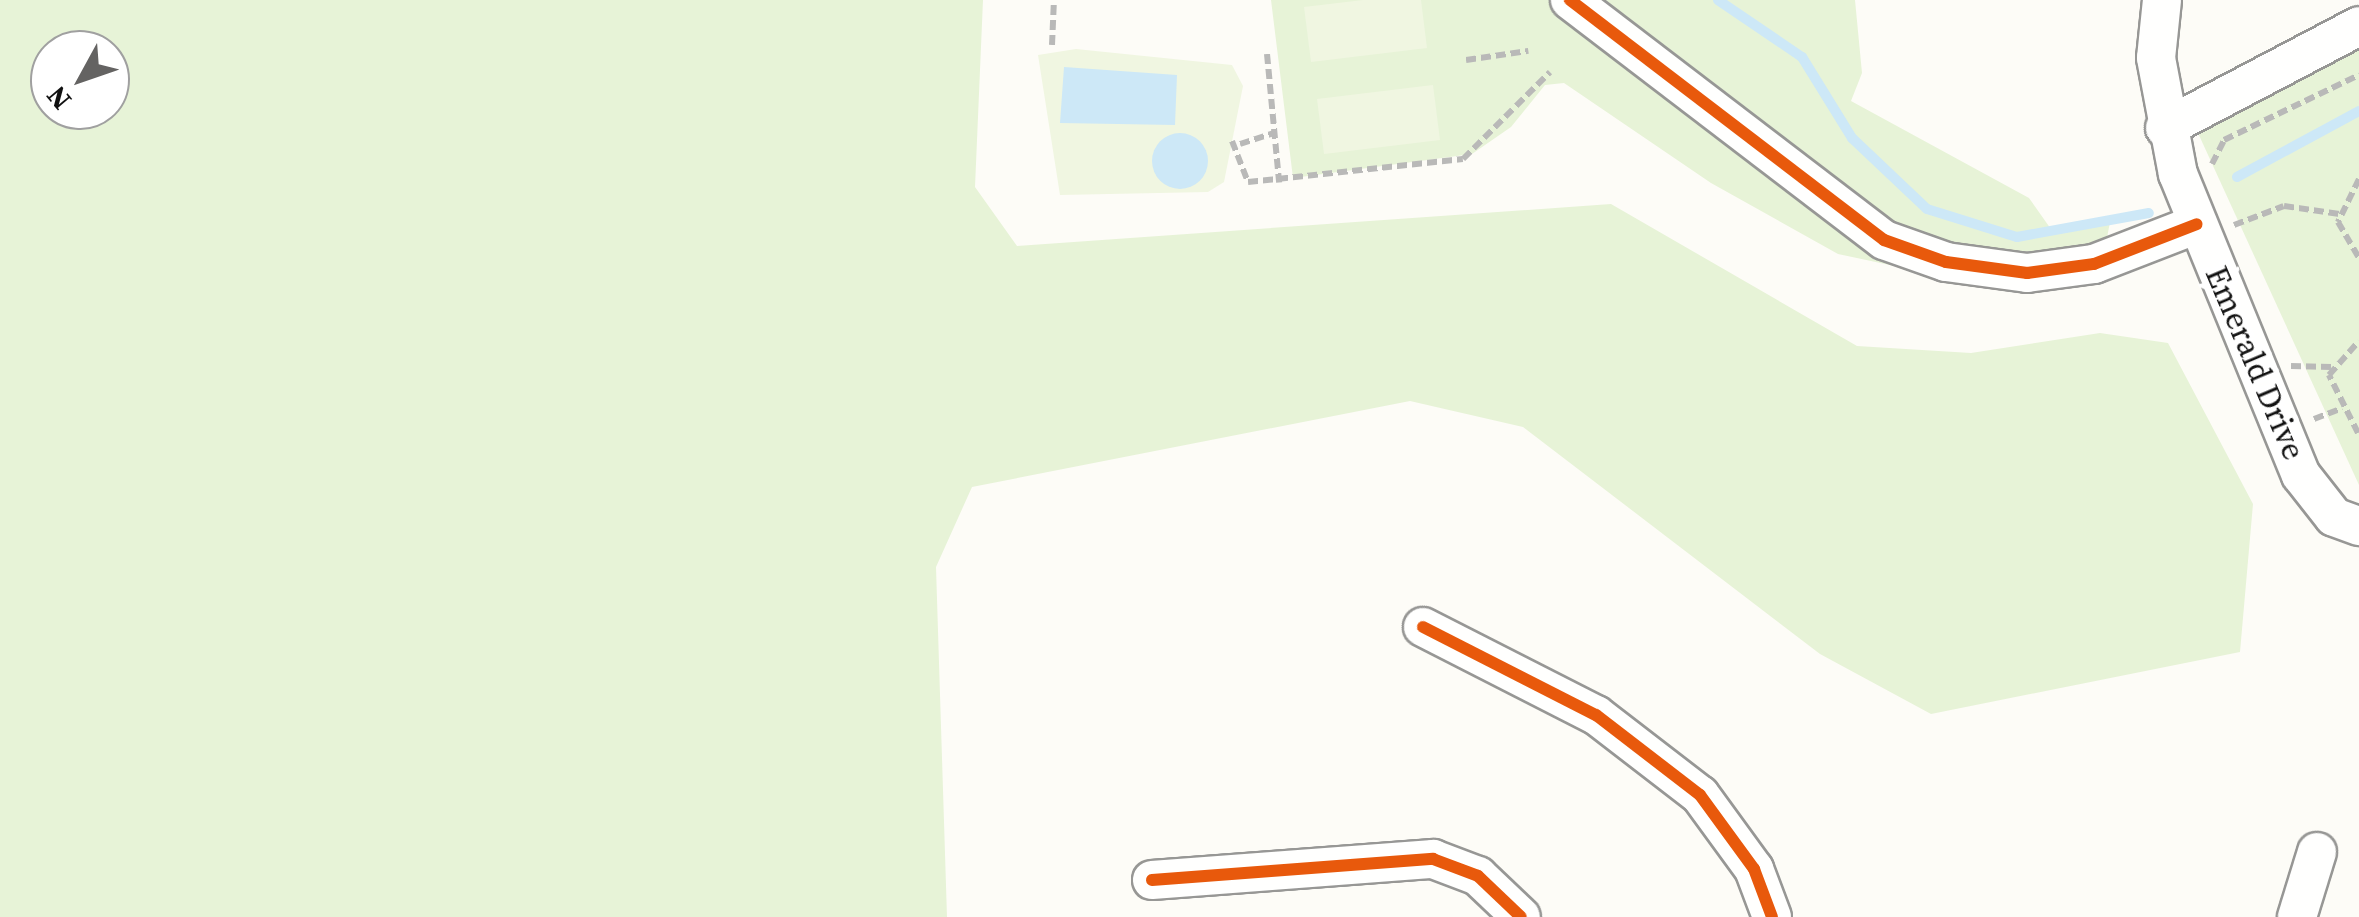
<!DOCTYPE html>
<style>
body{margin:0}
#map{position:relative;width:2359px;height:917px;overflow:hidden;background:#fdfcf7;font-family:"Source Serif 4",serif}
div>[style]{position:absolute}
.green>*{inset:0;background:#e7f3d7}
.pitch>*{inset:0;background:#f0f6e1}
.water>*{inset:0;background:#cde8f7}
.round{border-radius:50%}
.stream>*{height:10px;margin:-5px;padding:0 5px;transform-origin:5px;border-radius:5px;background:#cde8f7}
.path>*{height:6px;margin-top:-3px;transform-origin:0;background:repeating-linear-gradient(90deg,#b9b9b8 0 10px,transparent 0 15px)}
.roads{filter:drop-shadow(2px 0 #979795) drop-shadow(-2px 0 #979795) drop-shadow(0 2px #979795) drop-shadow(0 -2px #979795)}
.minor>*{height:38px;margin:-19px;padding:0 19px;transform-origin:19px;border-radius:19px;background:#fffffe}
.cycleway>*{height:12px;margin:-6px;padding:0 6px;transform-origin:6px;border-radius:6px;background:#e8590c}
span{translate:-50% -50%;white-space:nowrap;text-align:center;line-height:1.15;-webkit-text-stroke:10px #fff;paint-order:stroke}
.street-label{font-size:32px;color:#111}
.north{position:absolute;left:30px;top:30px;width:100px;height:100px;box-sizing:border-box;background:#fff;border:2px solid #a0a0a0;border-radius:50%;rotate:230deg;font-size:28px;font-weight:700;line-height:40px;text-align:center;color:#111}
.north::after{content:'';display:block;margin:auto;width:35px;height:45px;background:#646362;clip-path:polygon(50% 0,100% 100%,50% 72%,0 100%)}
</style>
<div id="map">
<div class="green">
<i style="clip-path:polygon(evenodd,0 0,983px 0,975px 187px,1017px 246px,1611px 204px,1857px 346px,1971px 353px,2100px 333px,2168px 343px,2253px 504px,2240px 652px,1931px 714px,1820px 654px,1523px 427px,1410px 401px,972px 487px,936px 567px,947px 917px,0 917px,0 0,50px 50px,110px 50px,110px 110px,50px 110px,50px 50px)"></i>
<i style="clip-path:polygon(1271px 0,1855px 0,1862px 73px,1851px 101px,2029px 198px,2053px 232px,2110px 222px,2102px 264px,1951px 278px,1838px 254px,1711px 183px,1564px 83px,1545px 85px,1511px 127px,1472px 154px,1293px 178px)"></i>
<i style="clip-path:polygon(2359px 34px,2359px 485px,2198px 133px,2224px 108px)"></i>
</div>
<div class="pitch">
<i style="clip-path:polygon(1363px 0,1421px 0,1427px 48px,1311px 62px,1304px 7px)"></i>
<i style="clip-path:polygon(1076px 49px,1232px 65px,1243px 86px,1224px 182px,1208px 192px,1060px 195px,1038px 55px)"></i>
<i style="clip-path:polygon(1433px 85px,1440px 140px,1324px 154px,1317px 99px)"></i>
</div>
<div class="water">
<i style="clip-path:polygon(1064px 67px,1177px 75px,1175px 125px,1060px 123px)"></i>
<i class="round" style="left:1152px;top:133px;width:56px;height:56px"></i>
</div>
<div class="stream">
<i style="left:1718px;top:0;width:102px;rotate:34.2deg"></i>
<i style="left:1802px;top:57px;width:95px;rotate:58.3deg"></i>
<i style="left:1852px;top:138px;width:103px;rotate:43.4deg"></i>
<i style="left:1927px;top:209px;width:94px;rotate:17.3deg"></i>
<i style="left:2017px;top:237px;width:134px;rotate:-10.3deg"></i>
<i style="left:2237px;top:177px;width:139px;rotate:-28.4deg"></i>
</div>
<div class="path">
<i style="left:1052px;top:45px;width:45px;rotate:-87.5deg"></i>
<i style="left:1267px;top:54px;width:129px;rotate:84.6deg"></i>
<i style="left:1466px;top:60px;width:63px;rotate:-8.3deg"></i>
<i style="left:1232px;top:141px;width:44px;rotate:68.7deg"></i>
<i style="left:1248px;top:182px;width:216px;rotate:-6.1deg"></i>
<i style="left:1463px;top:159px;width:123px;rotate:-45deg"></i>
<i style="left:1240px;top:144px;width:35px;rotate:-18deg"></i>
<i style="left:2212px;top:164px;width:27px;rotate:-63deg"></i>
<i style="left:2224px;top:140px;width:150px;rotate:-25.7deg"></i>
<i style="left:2359px;top:179px;width:48px;rotate:116deg"></i>
<i style="left:2338px;top:222px;width:42px;rotate:59.7deg"></i>
<i style="left:2234px;top:225px;width:53px;rotate:-20.8deg"></i>
<i style="left:2284px;top:206px;width:56px;rotate:8.3deg"></i>
<i style="left:2291px;top:366px;width:40px;rotate:1.4deg"></i>
<i style="left:2314px;top:419px;width:30px;rotate:-21deg"></i>
<i style="left:2358px;top:433px;width:65px;rotate:-116.6deg"></i>
<i style="left:2329px;top:375px;width:45px;rotate:-48.6deg"></i>
</div>
<div class="roads">
<div class="minor">
<i style="left:1570px;top:0;width:395px;rotate:37.4deg"></i>
<i style="left:1884px;top:240px;width:66px;rotate:19.5deg"></i>
<i style="left:1946px;top:262px;width:82px;rotate:7.7deg"></i>
<i style="left:2027px;top:273px;width:68px;rotate:-7.7deg"></i>
<i style="left:2094px;top:264px;width:110px;rotate:-21.2deg"></i>
<i style="left:2162px;top:0;width:58px;rotate:95.9deg"></i>
<i style="left:2156px;top:58px;width:118px;rotate:79.3deg"></i>
<i style="left:2178px;top:174px;width:325px;rotate:67.8deg"></i>
<i style="left:2301px;top:475px;width:53px;rotate:51.8deg"></i>
<i style="left:2334px;top:517px;width:27px;rotate:20deg"></i>
<i style="left:2165px;top:128px;width:219px;rotate:-27.7deg"></i>
<i style="left:1423px;top:627px;width:194px;rotate:27deg"></i>
<i style="left:1596px;top:715px;width:131px;rotate:37.6deg"></i>
<i style="left:1700px;top:795px;width:92px;rotate:53.9deg"></i>
<i style="left:1754px;top:869px;width:51px;rotate:69.4deg"></i>
<i style="left:1152px;top:880px;width:282px;rotate:-4.3deg"></i>
<i style="left:1433px;top:859px;width:48px;rotate:20.7deg"></i>
<i style="left:1478px;top:876px;width:59px;rotate:43.6deg"></i>
<i style="left:2297px;top:917px;width:68px;rotate:-72.9deg"></i>
</div>
</div>
<div class="cycleway">
<i style="left:1570px;top:0;width:395px;rotate:37.4deg"></i>
<i style="left:1884px;top:240px;width:66px;rotate:19.5deg"></i>
<i style="left:1946px;top:262px;width:82px;rotate:7.7deg"></i>
<i style="left:2027px;top:273px;width:68px;rotate:-7.7deg"></i>
<i style="left:2094px;top:264px;width:110px;rotate:-21.2deg"></i>
<i style="left:1423px;top:627px;width:194px;rotate:27deg"></i>
<i style="left:1596px;top:715px;width:131px;rotate:37.6deg"></i>
<i style="left:1700px;top:795px;width:92px;rotate:53.9deg"></i>
<i style="left:1754px;top:869px;width:51px;rotate:69.4deg"></i>
<i style="left:1152px;top:880px;width:282px;rotate:-4.3deg"></i>
<i style="left:1433px;top:859px;width:48px;rotate:20.7deg"></i>
<i style="left:1478px;top:876px;width:59px;rotate:43.6deg"></i>
</div>
<div class="street-label">
<span style="left:2255px;top:363px;rotate:67deg">Emerald Drive</span>
</div>
<div class="north">N</div>
</div>
